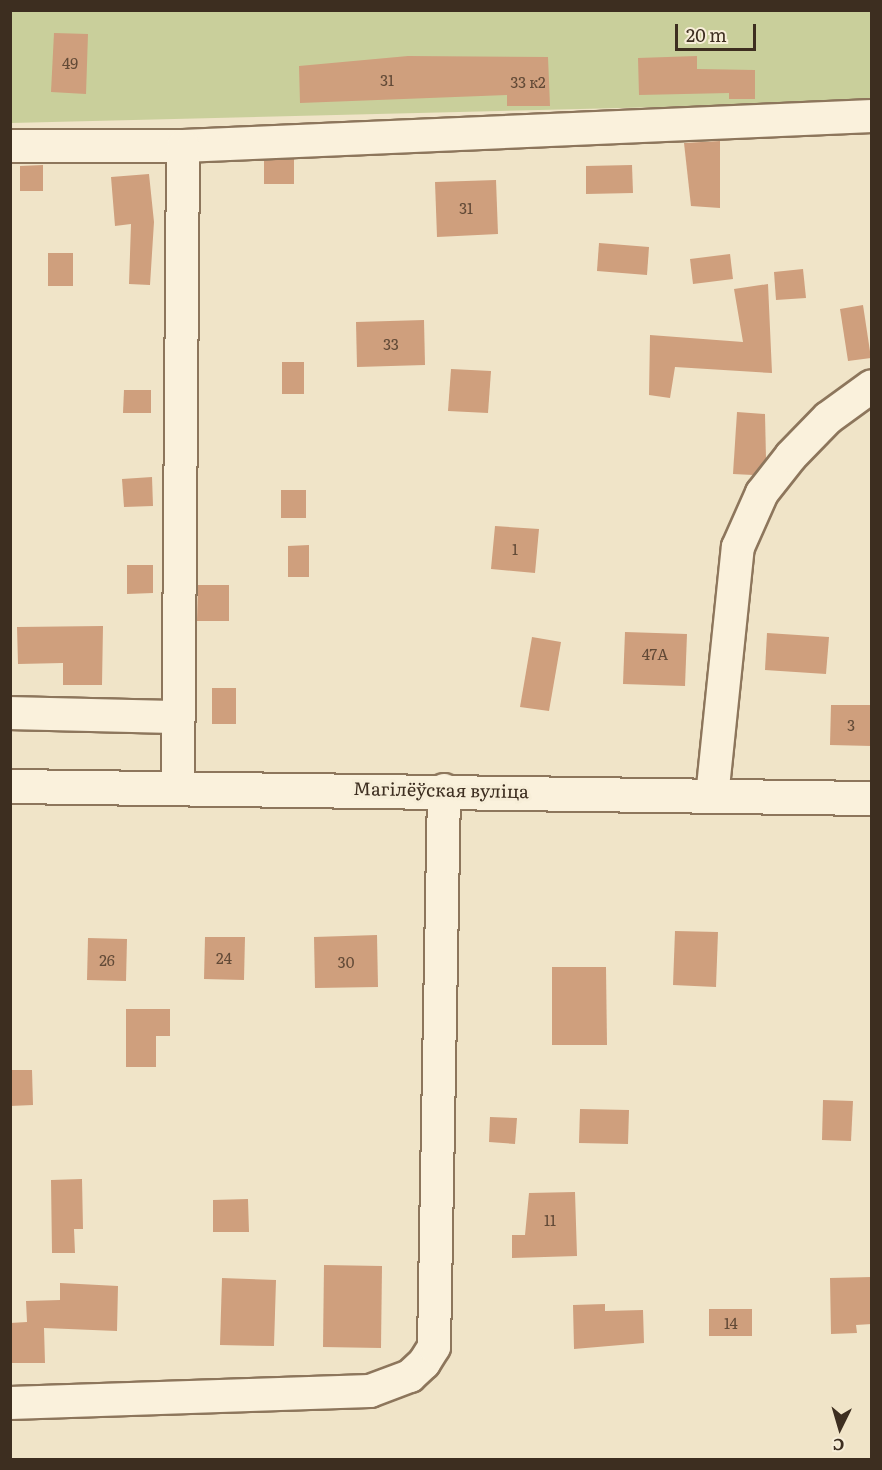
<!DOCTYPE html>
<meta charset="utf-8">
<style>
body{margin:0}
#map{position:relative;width:882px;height:1470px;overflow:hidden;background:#f0e4c8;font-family:Literata,serif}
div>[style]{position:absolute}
.green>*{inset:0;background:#c9cf9b}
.building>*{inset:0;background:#cf9f7d}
.roads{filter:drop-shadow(2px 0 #8d765c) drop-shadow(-2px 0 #8d765c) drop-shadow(0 2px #8d765c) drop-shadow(0 -2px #8d765c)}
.minor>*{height:32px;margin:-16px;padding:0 16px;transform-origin:16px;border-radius:16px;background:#faf1dc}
.secondary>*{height:33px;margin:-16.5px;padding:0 16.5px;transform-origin:16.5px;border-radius:16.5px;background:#faf1dc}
span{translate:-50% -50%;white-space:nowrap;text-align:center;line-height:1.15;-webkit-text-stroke:6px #f7eed8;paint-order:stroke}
.number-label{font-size:15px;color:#624a37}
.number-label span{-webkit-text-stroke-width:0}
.street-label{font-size:18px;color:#3d2e20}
.frame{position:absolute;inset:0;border:12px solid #3d2e20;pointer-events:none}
.north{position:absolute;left:810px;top:1398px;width:60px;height:60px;-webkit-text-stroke:4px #f7eed8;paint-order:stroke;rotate:185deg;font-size:16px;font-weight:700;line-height:24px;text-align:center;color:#3d2e20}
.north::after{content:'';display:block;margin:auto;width:21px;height:27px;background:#3d2e20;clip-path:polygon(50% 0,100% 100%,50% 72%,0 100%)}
.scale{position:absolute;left:675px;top:24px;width:81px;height:27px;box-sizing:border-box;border:3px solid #3d2e20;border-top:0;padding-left:8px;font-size:18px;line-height:21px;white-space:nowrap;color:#3d2e20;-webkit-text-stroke:4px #f7eed8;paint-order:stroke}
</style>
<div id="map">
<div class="green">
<i style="clip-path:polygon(10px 11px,871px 11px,871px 102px,11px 123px)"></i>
</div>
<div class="building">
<i style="clip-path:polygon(54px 33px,88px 34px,86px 94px,51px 92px)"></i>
<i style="clip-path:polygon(408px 56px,548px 57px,550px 106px,507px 106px,507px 95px,300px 103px,299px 66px)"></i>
<i style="clip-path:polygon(697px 56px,697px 69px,755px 70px,755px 99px,729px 99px,729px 93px,639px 95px,638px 58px)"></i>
<i style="clip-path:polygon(720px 141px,720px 208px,691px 206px,684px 143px)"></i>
<i style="clip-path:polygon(294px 159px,294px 184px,264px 184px,264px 160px)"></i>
<i style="clip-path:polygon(43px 165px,43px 191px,20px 191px,20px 166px)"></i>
<i style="clip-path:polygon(632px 165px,633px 193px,586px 194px,586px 166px)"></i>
<i style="clip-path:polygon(149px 174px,154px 222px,150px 285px,129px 284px,131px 224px,115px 226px,111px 177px)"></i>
<i style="clip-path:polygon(496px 180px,498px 234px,437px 237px,435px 182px)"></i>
<i style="clip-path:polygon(599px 243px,649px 247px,647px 275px,597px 271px)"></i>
<i style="clip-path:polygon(48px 253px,73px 253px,73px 286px,48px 286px)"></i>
<i style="clip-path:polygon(730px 254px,733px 279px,693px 284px,690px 259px)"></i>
<i style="clip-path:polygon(803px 269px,806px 298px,776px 300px,774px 272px)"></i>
<i style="clip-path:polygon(768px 284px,772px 373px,675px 367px,670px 398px,649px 395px,650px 335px,743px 342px,734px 289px)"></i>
<i style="clip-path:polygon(863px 305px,871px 358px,848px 361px,840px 309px)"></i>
<i style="clip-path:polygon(424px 320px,425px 365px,357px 367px,356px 322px)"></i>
<i style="clip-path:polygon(282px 362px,304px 362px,304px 394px,282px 394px)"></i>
<i style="clip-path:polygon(451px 369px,491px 371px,488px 413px,448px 411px)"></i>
<i style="clip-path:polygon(124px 390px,151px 390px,151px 413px,123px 413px)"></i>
<i style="clip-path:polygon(737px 412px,765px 414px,766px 459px,753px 475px,733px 474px)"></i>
<i style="clip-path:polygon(152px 477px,153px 506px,124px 507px,122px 479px)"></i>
<i style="clip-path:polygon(281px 490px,306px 490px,306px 518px,281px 518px)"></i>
<i style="clip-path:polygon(495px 526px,539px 529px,535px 573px,491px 569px)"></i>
<i style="clip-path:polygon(309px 545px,309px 577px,288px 577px,288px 546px)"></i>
<i style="clip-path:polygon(127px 565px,153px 565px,153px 593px,127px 594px)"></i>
<i style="clip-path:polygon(198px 585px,229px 585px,229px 621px,197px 621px)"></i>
<i style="clip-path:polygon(103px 626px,102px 685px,63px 685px,63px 663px,18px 664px,17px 627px)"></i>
<i style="clip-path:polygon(625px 632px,687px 634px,685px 686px,623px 684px)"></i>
<i style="clip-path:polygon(767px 633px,829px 637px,826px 674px,765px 670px)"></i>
<i style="clip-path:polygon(532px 637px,561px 642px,549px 711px,520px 707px)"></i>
<i style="clip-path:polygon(212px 688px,236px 688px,236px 724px,212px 724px)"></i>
<i style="clip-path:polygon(831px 705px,872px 705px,872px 746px,830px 745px)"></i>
<i style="clip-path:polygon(675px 931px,718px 932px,716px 987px,673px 985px)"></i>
<i style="clip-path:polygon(377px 935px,378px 987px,315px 988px,314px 937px)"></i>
<i style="clip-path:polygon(205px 937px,245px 937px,244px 980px,204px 979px)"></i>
<i style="clip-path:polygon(88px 938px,127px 939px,126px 981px,87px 980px)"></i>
<i style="clip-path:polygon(552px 967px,606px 967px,607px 1045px,552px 1045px)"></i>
<i style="clip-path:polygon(126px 1009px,170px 1009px,170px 1036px,156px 1036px,156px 1067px,126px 1067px)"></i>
<i style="clip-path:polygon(10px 1070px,32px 1070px,33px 1105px,10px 1106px)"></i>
<i style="clip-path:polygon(823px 1100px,853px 1101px,851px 1141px,822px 1140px)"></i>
<i style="clip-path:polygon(580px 1109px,629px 1110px,628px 1144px,579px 1143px)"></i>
<i style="clip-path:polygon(490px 1117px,517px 1118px,515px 1144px,489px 1142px)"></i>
<i style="clip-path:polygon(82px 1179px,83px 1229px,74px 1229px,75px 1253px,52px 1253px,51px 1180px)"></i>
<i style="clip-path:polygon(575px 1192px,577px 1256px,512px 1258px,512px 1235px,525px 1235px,529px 1193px)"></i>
<i style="clip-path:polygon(248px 1199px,249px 1232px,213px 1232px,213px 1200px)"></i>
<i style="clip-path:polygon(324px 1265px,382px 1266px,381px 1348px,323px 1347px)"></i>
<i style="clip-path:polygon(872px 1277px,872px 1324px,856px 1325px,857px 1333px,831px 1334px,830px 1278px)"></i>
<i style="clip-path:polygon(222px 1278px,276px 1280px,274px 1346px,220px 1345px)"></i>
<i style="clip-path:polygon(60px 1283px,118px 1286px,117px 1331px,44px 1328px,45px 1363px,10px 1363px,10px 1323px,27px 1322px,26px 1301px,60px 1300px)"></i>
<i style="clip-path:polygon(605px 1304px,605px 1311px,643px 1310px,644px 1343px,574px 1349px,573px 1305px)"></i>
<i style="clip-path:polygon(709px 1309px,752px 1309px,752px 1336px,709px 1336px)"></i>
</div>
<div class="roads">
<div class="minor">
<i style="left:10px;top:146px;width:173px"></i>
<i style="left:183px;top:146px;width:690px;rotate:-2.49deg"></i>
<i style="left:10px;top:713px;width:168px;rotate:1.4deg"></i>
<i style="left:178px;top:788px;width:642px;rotate:-89.55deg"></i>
<i style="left:712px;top:797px;width:251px;rotate:-84.1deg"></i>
<i style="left:738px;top:547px;width:59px;rotate:-66deg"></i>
<i style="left:762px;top:493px;width:47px;rotate:-51.9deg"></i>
<i style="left:791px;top:456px;width:53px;rotate:-45.8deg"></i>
<i style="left:828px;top:418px;width:54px;rotate:-36deg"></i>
<i style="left:10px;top:1403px;width:360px;rotate:-1.9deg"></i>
<i style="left:370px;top:1391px;width:43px;rotate:-20.6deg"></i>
<i style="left:410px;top:1376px;width:19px;rotate:-43deg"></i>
<i style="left:424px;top:1363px;width:19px;rotate:-58deg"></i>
<i style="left:434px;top:1347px;width:557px;rotate:-88.97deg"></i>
</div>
<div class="secondary">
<i style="left:10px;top:786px;width:862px;rotate:0.8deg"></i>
</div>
</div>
<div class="number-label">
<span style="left:70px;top:63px">49</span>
<span style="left:387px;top:80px">31</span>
<span style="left:528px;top:82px">33 к2</span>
<span style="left:466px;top:208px">31</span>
<span style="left:391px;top:344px">33</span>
<span style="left:515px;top:549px">1</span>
<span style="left:655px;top:654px">47А</span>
<span style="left:851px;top:725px">3</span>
<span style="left:224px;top:958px">24</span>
<span style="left:107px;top:960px">26</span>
<span style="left:346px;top:962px">30</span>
<span style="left:550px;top:1220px">11</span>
<span style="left:731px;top:1323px">14</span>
</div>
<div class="street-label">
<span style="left:441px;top:790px;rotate:1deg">Магілёўская вуліца</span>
</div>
<div class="frame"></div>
<div class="north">С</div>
<div class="scale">20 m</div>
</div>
